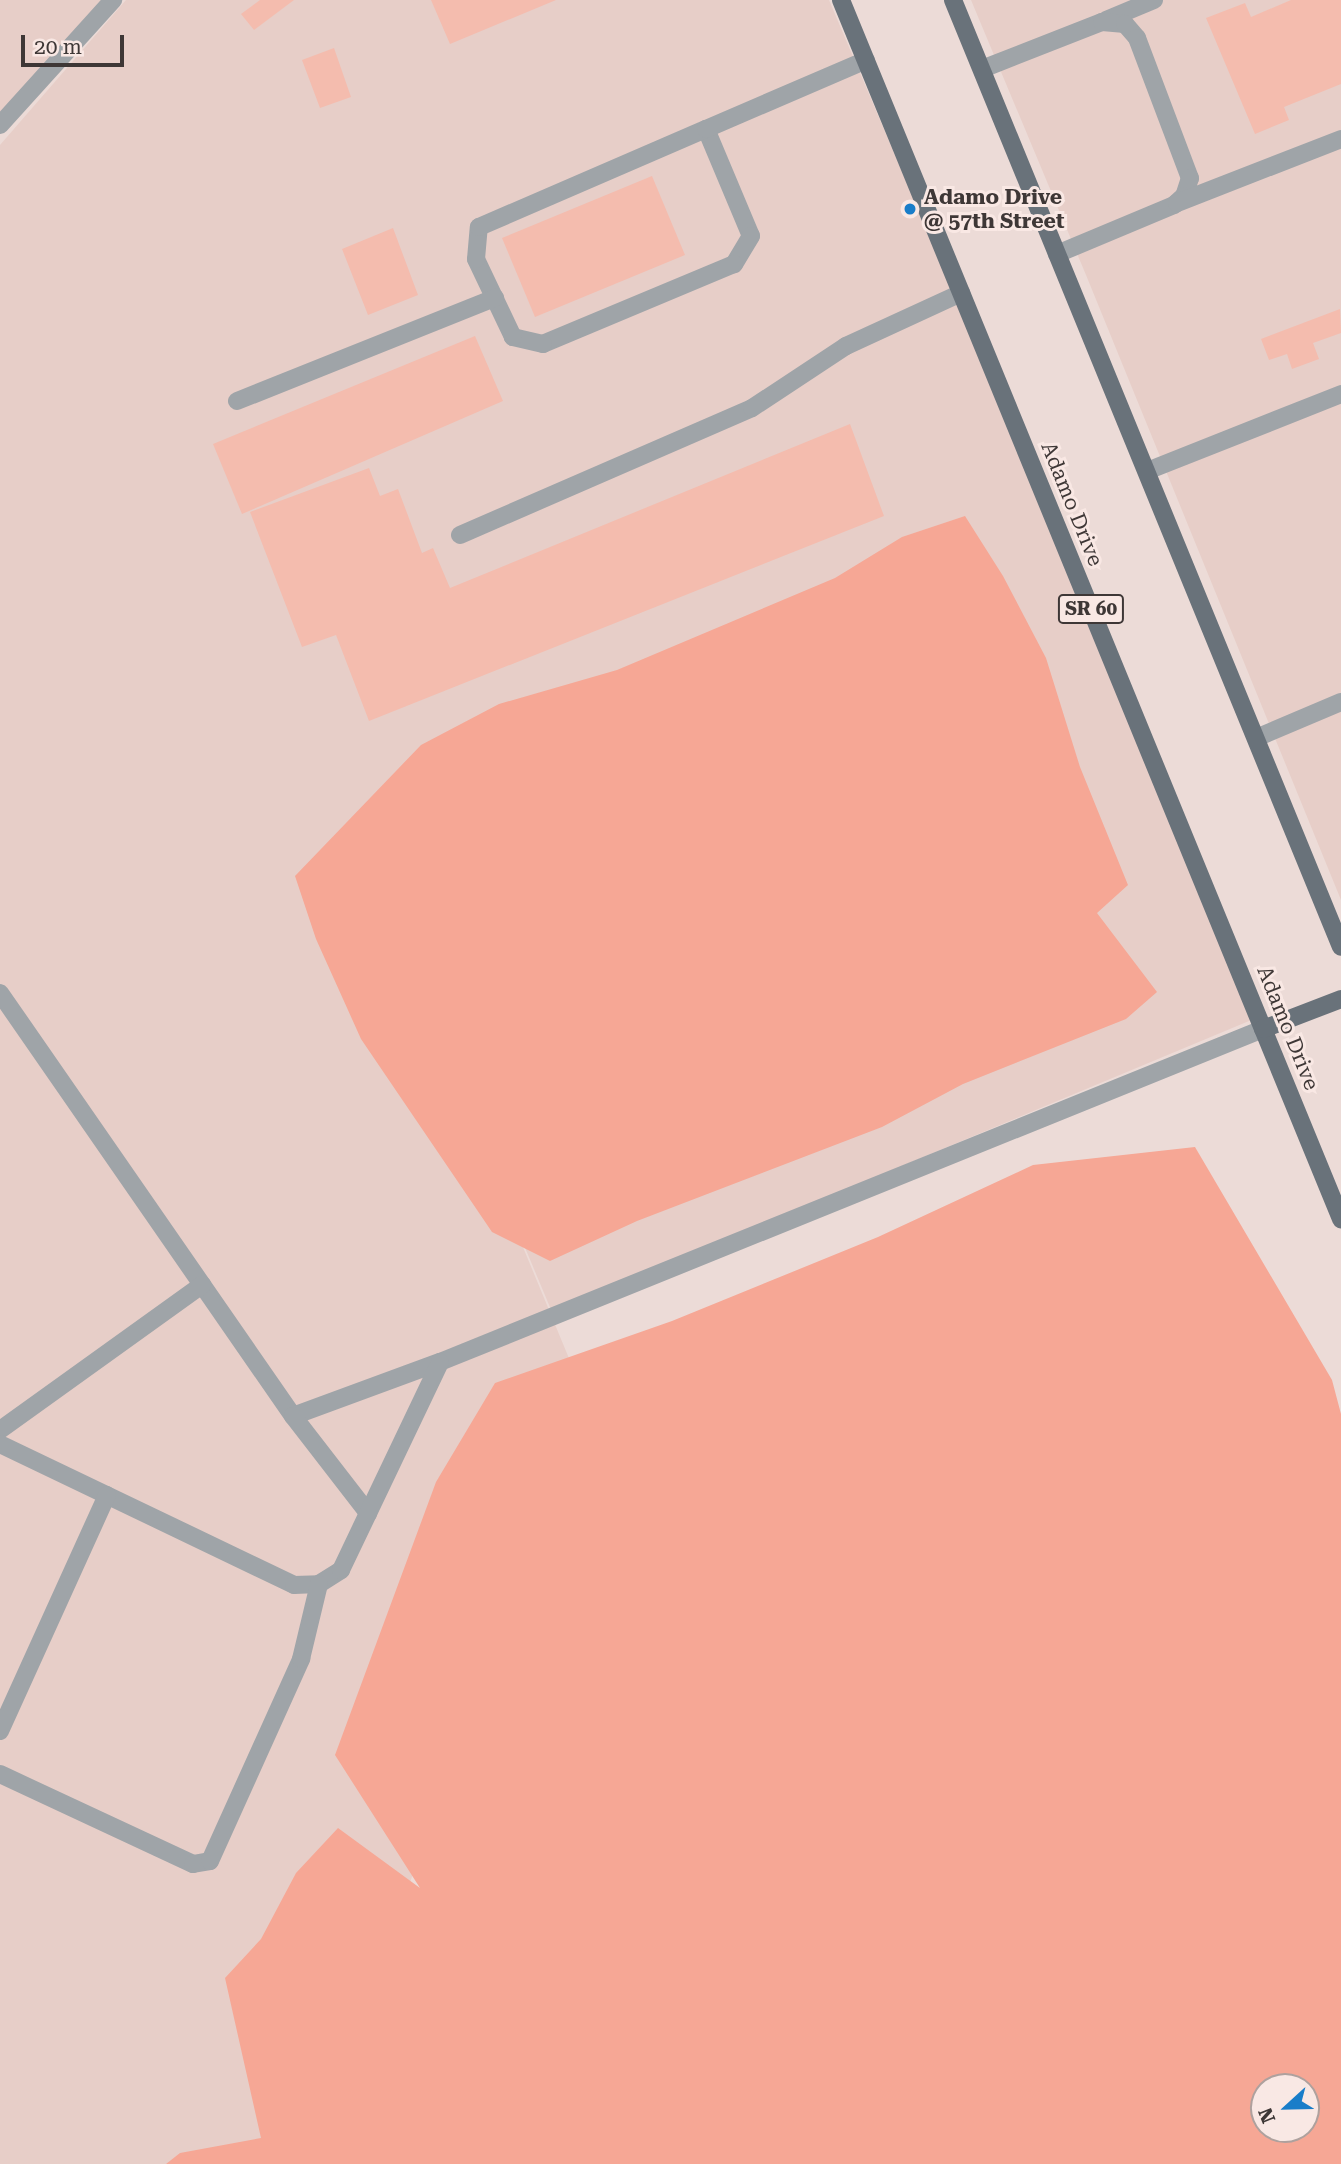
<!DOCTYPE html>
<style>
body{margin:0}
#map{position:relative;width:1341px;height:2164px;overflow:hidden;background:#ecdbd7;font-family:"Roboto Serif",serif}
div>[style]{position:absolute}
.built>*{inset:0;background:#e7cec8}
.green>*{inset:0;background:#f6a795}
.building>*{inset:0;background:#f4bcae}
.lane>*{height:18px;margin:-9px;padding:0 9px;transform-origin:9px;border-radius:9px;background:#9fa4a8}
.street>*{height:18px;margin:-9px;padding:0 9px;transform-origin:9px;border-radius:9px;background:#9fa4a8}
.primary>*{height:18px;margin:-9px;padding:0 9px;transform-origin:9px;border-radius:9px;background:#69727a}
.dots>*{width:19px;height:19px;translate:-50% -50%;box-sizing:border-box;border:4px solid #f9e8e4;border-radius:50%}
span{translate:-50% -50%;white-space:nowrap;text-align:center;line-height:1.15;-webkit-text-stroke:6px #f9e8e4;paint-order:stroke}
.shield-label span{padding:2px 5px;background:#f9e8e4;border:2px solid;border-radius:5px;-webkit-text-stroke-width:0}
.shield-label{font-size:19px;color:#3e3736;font-weight:700}
.poi-label{font-size:21px;color:#3e3736;font-weight:700}
.left{translate:0 -50%;text-align:left}
.street-label{font-size:21px;color:#3e3736}
.north{position:absolute;left:1250px;top:2073px;width:70px;height:70px;box-sizing:border-box;background:#f9e8e4;border:2px solid #aea19e;border-radius:50%;rotate:248deg;font-size:19px;font-weight:700;line-height:28px;text-align:center;color:#3e3736}
.north::after{content:'';display:block;margin:auto;width:24px;height:32px;background:#197dc9;clip-path:polygon(50% 0,100% 100%,50% 72%,0 100%)}
.scale{position:absolute;left:21px;top:35px;width:103px;height:32px;box-sizing:border-box;border:4px solid #3e3736;border-top:0;padding-left:9px;font-size:21px;line-height:24px;white-space:nowrap;color:#3e3736;-webkit-text-stroke:5px #f9e8e4;paint-order:stroke}
</style>
<div id="map">
<div class="built">
<i style="clip-path:polygon(0 0,107px 0,0 119px)"></i>
<i style="clip-path:polygon(126px 0,829px 0,1261px 1016px,552px 1312px,386px 916px,585px 1397px,528px 1571px,303px 2164px,0 2164px,0 145px)"></i>
<i style="clip-path:polygon(971px 0,1341px 0,1341px 900px,1086px 275px)"></i>
</div>
<div class="green">
<i style="clip-path:polygon(965px 516px,1003px 576px,1046px 658px,1080px 767px,1128px 885px,1097px 913px,1157px 992px,1126px 1019px,963px 1084px,882px 1127px,637px 1221px,550px 1261px,492px 1232px,361px 1039px,316px 939px,295px 876px,421px 745px,499px 704px,617px 670px,835px 578px,902px 537px)"></i>
<i style="clip-path:polygon(evenodd,1195px 1147px,1332px 1380px,1341px 1414px,1341px 2164px,166px 2164px,180px 2153px,261px 2138px,225px 1978px,261px 1939px,296px 1873px,338px 1828px,420px 1888px,335px 1755px,436px 1482px,495px 1383px,672px 1321px,878px 1237px,1033px 1165px,1195px 1147px,1264px 2087px,1306px 2087px,1306px 2129px,1264px 2129px,1264px 2087px)"></i>
</div>
<div class="building">
<i style="clip-path:polygon(260px 0,294px 0,254px 30px,241px 14px)"></i>
<i style="clip-path:polygon(431px 0,556px 0,450px 44px)"></i>
<i style="clip-path:polygon(1291px 0,1341px 0,1341px 84px,1284px 107px,1289px 120px,1255px 134px,1206px 18px,1245px 3px,1251px 17px)"></i>
<i style="clip-path:polygon(334px 48px,351px 97px,320px 108px,302px 60px)"></i>
<i style="clip-path:polygon(652px 176px,685px 255px,535px 317px,502px 238px)"></i>
<i style="clip-path:polygon(393px 228px,418px 295px,368px 315px,342px 249px)"></i>
<i style="clip-path:polygon(1340px 309px,1341px 333px,1313px 343px,1319px 359px,1292px 369px,1287px 354px,1269px 360px,1261px 339px)"></i>
<i style="clip-path:polygon(475px 336px,503px 401px,242px 514px,213px 444px)"></i>
<i style="clip-path:polygon(850px 424px,884px 516px,369px 721px,336px 635px,302px 647px,250px 512px,369px 468px,380px 496px,398px 489px,422px 553px,433px 548px,450px 588px)"></i>
</div>
<div class="lane">
<i style="left:1106px;top:20px;width:52px;rotate:-22.6deg"></i>
<i style="left:982px;top:69px;width:129px;rotate:-21.4deg"></i>
<i style="left:1102px;top:22px;width:23px;rotate:5deg"></i>
<i style="left:1125px;top:24px;width:18px;rotate:49deg"></i>
<i style="left:1137px;top:38px;width:150px;rotate:69.3deg"></i>
<i style="left:1190px;top:178px;width:19px;rotate:108deg"></i>
<i style="left:1184px;top:196px;width:13px;rotate:138deg"></i>
<i style="left:1174px;top:205px;width:127px;rotate:157.3deg"></i>
<i style="left:706px;top:129px;width:116px;rotate:67.2deg"></i>
<i style="left:751px;top:236px;width:33px;rotate:121deg"></i>
<i style="left:734px;top:264px;width:207px;rotate:157.3deg"></i>
<i style="left:543px;top:344px;width:31px;rotate:-167deg"></i>
<i style="left:513px;top:337px;width:86px;rotate:-115.4deg"></i>
<i style="left:476px;top:259px;width:32px;rotate:-85deg"></i>
<i style="left:479px;top:227px;width:247px;rotate:-23.4deg"></i>
<i style="left:706px;top:129px;width:174px;rotate:-23.3deg"></i>
<i style="left:1177px;top:203px;width:176px;rotate:-21.3deg"></i>
<i style="left:237px;top:401px;width:278px;rotate:-21.8deg"></i>
<i style="left:1147px;top:471px;width:209px;rotate:-21.6deg"></i>
<i style="left:460px;top:535px;width:318px;rotate:-23.5deg"></i>
<i style="left:752px;top:408px;width:113px;rotate:-33.4deg"></i>
<i style="left:846px;top:346px;width:127px;rotate:-24.7deg"></i>
<i style="left:1256px;top:738px;width:92px;rotate:-23deg"></i>
<i style="left:0;top:993px;width:515px;rotate:55.29deg"></i>
<i style="left:293px;top:1416px;width:157px;rotate:-20.2deg"></i>
<i style="left:440px;top:1362px;width:888px;rotate:-22.03deg"></i>
<i style="left:293px;top:1416px;width:123px;rotate:52.3deg"></i>
<i style="left:0;top:1430px;width:249px;rotate:-35.7deg"></i>
<i style="left:0;top:1444px;width:326px;rotate:25.6deg"></i>
<i style="left:294px;top:1585px;width:25px;rotate:-2deg"></i>
<i style="left:319px;top:1584px;width:26px;rotate:-32deg"></i>
<i style="left:341px;top:1570px;width:230px;rotate:-64.5deg"></i>
<i style="left:0;top:1731px;width:259px;rotate:-65.6deg"></i>
<i style="left:0;top:1774px;width:213px;rotate:25deg"></i>
<i style="left:193px;top:1864px;width:17px;rotate:-10deg"></i>
<i style="left:210px;top:1861px;width:222px;rotate:-65.7deg"></i>
<i style="left:301px;top:1659px;width:77px;rotate:-76.5deg"></i>
</div>
<div class="street">
<i style="left:0;top:125px;width:169px;rotate:-47.9deg"></i>
</div>
<div class="primary">
<i style="left:841px;top:0;width:1318px;rotate:67.7deg"></i>
<i style="left:953px;top:0;width:1023px;rotate:67.72deg"></i>
<i style="left:1263px;top:1029px;width:84px;rotate:-21deg"></i>
</div>
<div class="dots">
<i style="left:910px;top:209px;background:#197dc9"></i>
</div>
<div class="shield-label">
<span style="left:1091px;top:609px">SR 60</span>
</div>
<div class="poi-label">
<span class="left" style="left:924px;top:209px">Adamo Drive<br>@ 57th Street</span>
</div>
<div class="street-label">
<span style="left:1072px;top:504px;rotate:68deg">Adamo Drive</span>
<span style="left:1288px;top:1028px;rotate:68deg">Adamo Drive</span>
</div>
<div class="north">N</div>
<div class="scale">20 m</div>
</div>
